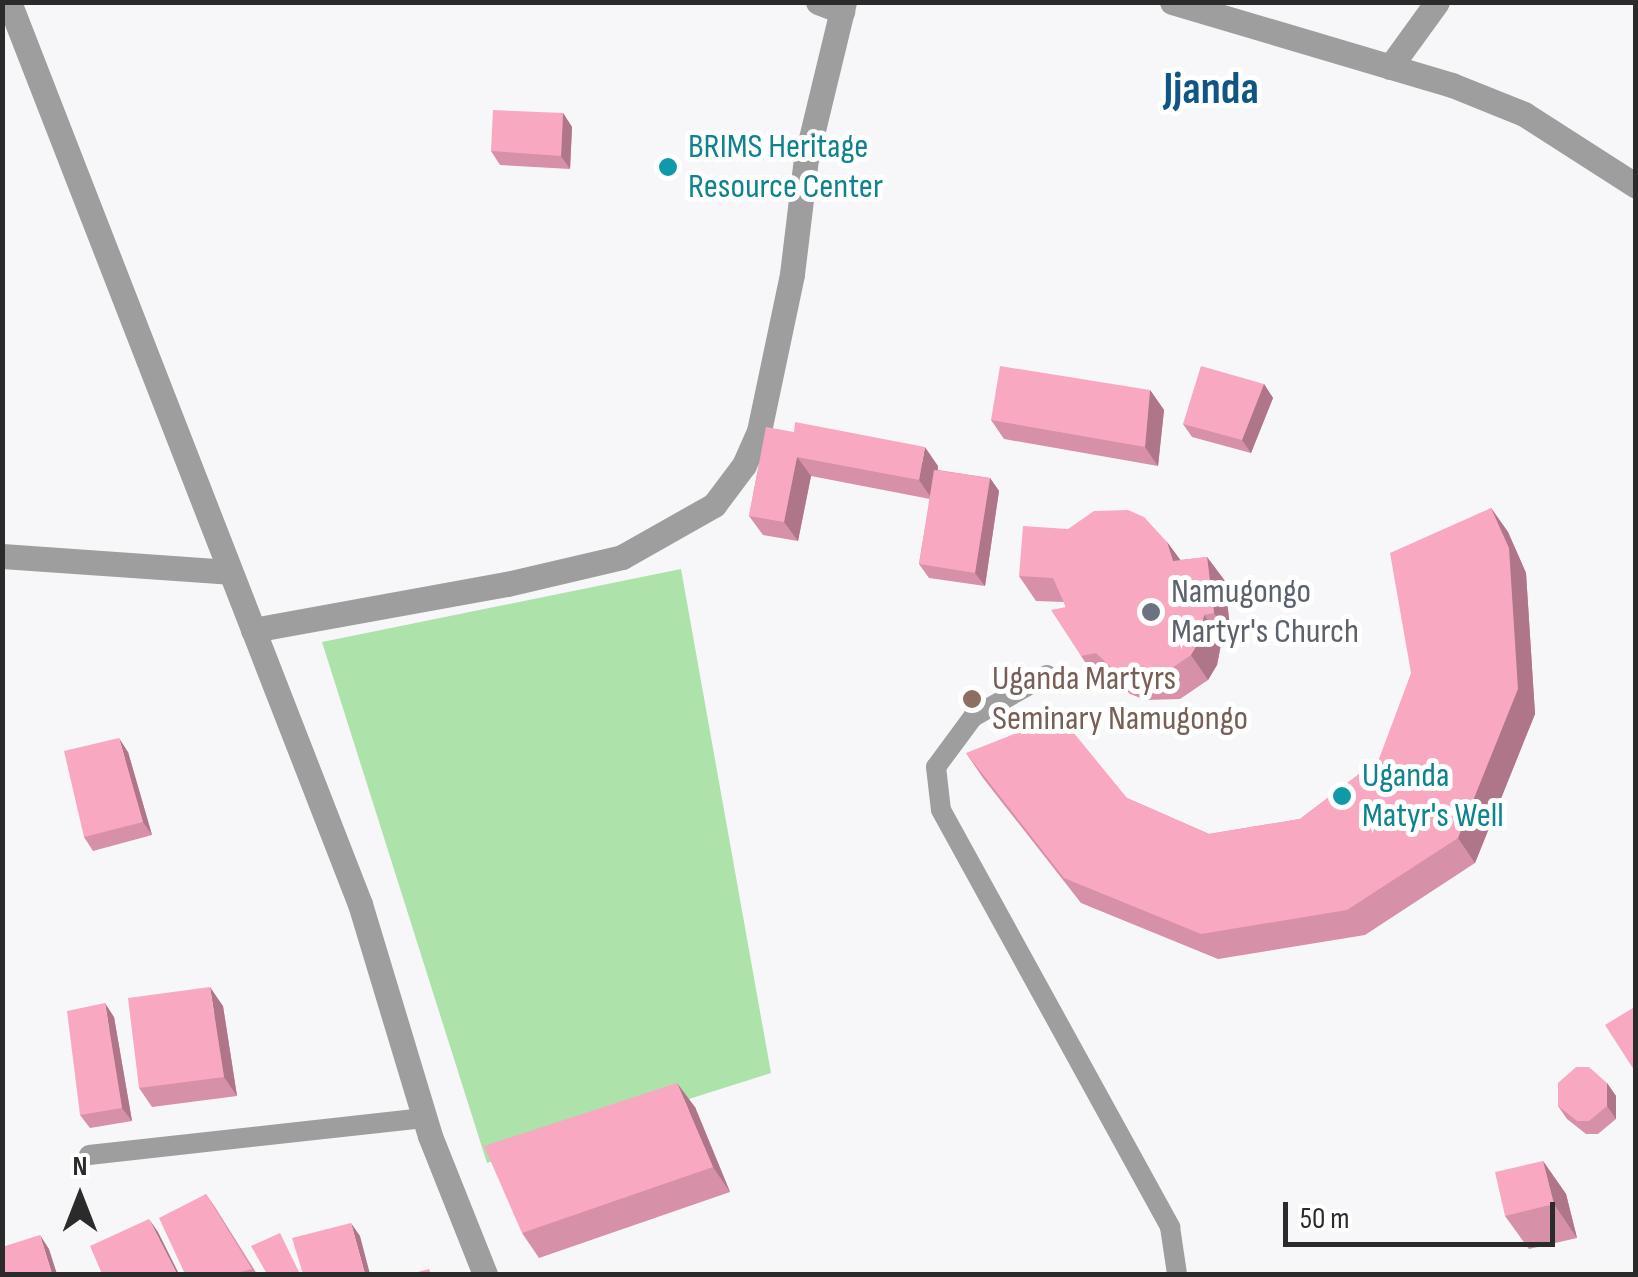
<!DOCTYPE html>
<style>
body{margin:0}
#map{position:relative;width:1638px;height:1277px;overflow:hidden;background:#f7f7fa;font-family:"Sofia Sans Condensed",sans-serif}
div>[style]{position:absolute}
.green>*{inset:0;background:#ade2aa}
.service>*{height:20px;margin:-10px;padding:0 10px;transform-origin:10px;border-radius:10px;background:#9f9e9e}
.minor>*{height:25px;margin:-12.5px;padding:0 12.5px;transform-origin:12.5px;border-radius:12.5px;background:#9f9e9e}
.wall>*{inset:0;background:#d690a7}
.shaded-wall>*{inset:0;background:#ae7688}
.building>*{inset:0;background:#f9a8c2}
.dots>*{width:28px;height:28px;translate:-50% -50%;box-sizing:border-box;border:5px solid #fff;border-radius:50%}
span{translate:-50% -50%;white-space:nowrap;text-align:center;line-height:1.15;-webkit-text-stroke:10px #fff;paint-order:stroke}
.culture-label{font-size:35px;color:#0d838f}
.left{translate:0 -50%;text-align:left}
.worship-label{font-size:35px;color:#5b616d}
.education-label{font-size:35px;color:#785e54}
.district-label{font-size:45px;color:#0f5684;font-weight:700}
.frame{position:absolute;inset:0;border:5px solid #2b2b2c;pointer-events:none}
.north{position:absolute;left:30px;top:1147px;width:100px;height:100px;-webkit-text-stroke:8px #fff;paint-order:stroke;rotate:0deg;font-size:28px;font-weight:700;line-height:40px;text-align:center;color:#2b2b2c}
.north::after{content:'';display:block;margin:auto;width:35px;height:45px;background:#2b2b2c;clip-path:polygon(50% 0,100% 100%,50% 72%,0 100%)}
.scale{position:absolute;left:1283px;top:1202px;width:272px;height:45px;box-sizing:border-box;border:5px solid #2b2b2c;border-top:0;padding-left:12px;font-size:30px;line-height:35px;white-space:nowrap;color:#2b2b2c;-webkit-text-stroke:8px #fff;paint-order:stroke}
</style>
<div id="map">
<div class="green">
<i style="clip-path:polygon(681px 569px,771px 1073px,487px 1163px,322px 642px)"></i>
</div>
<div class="service">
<i style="left:1047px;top:675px;width:85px;rotate:150.4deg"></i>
<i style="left:973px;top:717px;width:62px;rotate:126.5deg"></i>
<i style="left:936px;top:767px;width:43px;rotate:83.4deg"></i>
<i style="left:941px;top:810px;width:476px;rotate:61.2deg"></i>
<i style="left:1170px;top:1227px;width:48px;rotate:81.5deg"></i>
<i style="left:89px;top:1155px;width:337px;rotate:-6.3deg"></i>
</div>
<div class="minor">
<i style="left:9px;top:2px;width:968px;rotate:68.74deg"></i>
<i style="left:360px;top:904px;width:242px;rotate:73.2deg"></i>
<i style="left:430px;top:1136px;width:149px;rotate:68.3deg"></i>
<i style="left:818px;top:2px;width:26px;rotate:21deg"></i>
<i style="left:1172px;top:2px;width:292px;rotate:16.5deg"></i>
<i style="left:1452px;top:85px;width:78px;rotate:21.9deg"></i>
<i style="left:1524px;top:114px;width:133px;rotate:32.7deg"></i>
<i style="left:1390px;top:67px;width:80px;rotate:-54.1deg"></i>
<i style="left:2px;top:556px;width:228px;rotate:4deg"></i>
<i style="left:253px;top:630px;width:258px;rotate:-10.3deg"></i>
<i style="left:507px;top:584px;width:118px;rotate:-13.2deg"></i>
<i style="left:622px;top:557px;width:106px;rotate:-29.5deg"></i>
<i style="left:714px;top:505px;width:50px;rotate:-53.1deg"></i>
<i style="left:744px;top:465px;width:37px;rotate:-66deg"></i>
<i style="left:759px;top:431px;width:160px;rotate:-78.1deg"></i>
<i style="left:792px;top:274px;width:116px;rotate:-83.1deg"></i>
<i style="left:806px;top:159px;width:162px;rotate:-76.4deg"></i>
</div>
<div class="wall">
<i style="clip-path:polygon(563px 113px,572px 127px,570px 169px,500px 165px,491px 151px)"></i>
<i style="clip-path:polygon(1264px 384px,1273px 398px,1251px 453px,1192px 437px,1183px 424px)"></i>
<i style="clip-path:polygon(1150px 390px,1164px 410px,1158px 466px,1004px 439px,991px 420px)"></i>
<i style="clip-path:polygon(766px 427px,938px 466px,938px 470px,990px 478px,999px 491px,985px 586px,929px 578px,919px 564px,930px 499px,811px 476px,798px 541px,763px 535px,749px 516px)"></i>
<i style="clip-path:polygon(1491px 508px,1508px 532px,1526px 573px,1535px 714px,1475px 863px,1365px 935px,1218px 959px,1081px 903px,983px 778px,966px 753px,1127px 798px,1209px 834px,1300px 819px,1379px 759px)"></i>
<i style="clip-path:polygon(1167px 542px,1180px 560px,1207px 557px,1225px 581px,1231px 638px,1222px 639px,1217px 665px,1208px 680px,1180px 699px,1146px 700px,1130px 694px,1113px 677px,1098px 681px,1081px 656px,1064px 602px,1036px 601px,1019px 576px)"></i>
<i style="clip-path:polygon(128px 752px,152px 835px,93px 851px,84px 837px)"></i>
<i style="clip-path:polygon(223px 1006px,237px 1096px,152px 1107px,139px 1088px)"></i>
<i style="clip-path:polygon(114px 1017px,132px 1121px,90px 1128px,80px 1115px)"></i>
<i style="clip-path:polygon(1607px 1083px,1616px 1096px,1616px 1119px,1598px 1134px,1586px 1134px,1567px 1119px,1558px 1106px)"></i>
<i style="clip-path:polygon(695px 1107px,730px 1192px,539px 1258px,522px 1233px)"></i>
<i style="clip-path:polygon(1543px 1161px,1566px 1194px,1577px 1238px,1529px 1249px,1505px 1216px)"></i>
<i style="clip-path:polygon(206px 1194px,215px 1207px,257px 1274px,185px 1274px)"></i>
</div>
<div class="shaded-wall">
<i style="clip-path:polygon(563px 113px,572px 127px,570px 169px,561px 156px)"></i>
<i style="clip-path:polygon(1264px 384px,1273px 398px,1251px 453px,1242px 440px)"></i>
<i style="clip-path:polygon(1150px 390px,1164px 410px,1158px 466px,1145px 447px)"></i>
<i style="clip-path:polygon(925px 447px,938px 466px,932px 499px,919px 480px)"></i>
<i style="clip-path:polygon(797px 457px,811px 476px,798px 541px,784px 522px)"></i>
<i style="clip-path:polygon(990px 478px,999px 491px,985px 586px,975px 573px)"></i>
<i style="clip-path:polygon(1491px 508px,1508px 532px,1526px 573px,1535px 714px,1475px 863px,1458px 838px)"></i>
<i style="clip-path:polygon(1167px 542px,1185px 566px,1173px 561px)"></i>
<i style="clip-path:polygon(1207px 557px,1225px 581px,1231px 638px,1214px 613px)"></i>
<i style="clip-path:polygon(1204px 615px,1222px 639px,1217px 665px,1208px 680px,1191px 655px)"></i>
<i style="clip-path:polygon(119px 738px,128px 752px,152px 835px,143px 822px)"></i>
<i style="clip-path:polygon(210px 987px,223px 1006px,237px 1096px,224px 1077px)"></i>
<i style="clip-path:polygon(105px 1003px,114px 1017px,132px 1121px,122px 1108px)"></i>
<i style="clip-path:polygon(677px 1083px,695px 1107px,730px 1192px,713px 1167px)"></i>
<i style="clip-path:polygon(1607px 1083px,1616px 1096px,1616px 1119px,1607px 1106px)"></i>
<i style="clip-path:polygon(1543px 1161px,1566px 1194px,1577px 1238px,1554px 1204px)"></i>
<i style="clip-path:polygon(149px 1219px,158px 1232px,179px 1274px,177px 1274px)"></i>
<i style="clip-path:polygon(351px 1223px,360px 1236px,370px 1274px,365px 1274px)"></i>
<i style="clip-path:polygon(40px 1235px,49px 1249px,57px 1274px,52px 1274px)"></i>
</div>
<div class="building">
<i style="clip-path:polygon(493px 110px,563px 113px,561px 156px,491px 151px)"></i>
<i style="clip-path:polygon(1000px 366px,1150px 390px,1145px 447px,991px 420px)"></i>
<i style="clip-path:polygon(1201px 366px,1264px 384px,1242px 440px,1183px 424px)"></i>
<i style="clip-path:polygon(795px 422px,925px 447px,919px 480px,797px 457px,784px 522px,749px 516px,766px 427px,794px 432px)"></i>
<i style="clip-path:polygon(934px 470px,990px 478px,975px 573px,919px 564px)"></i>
<i style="clip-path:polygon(1491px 508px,1509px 548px,1518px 689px,1458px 838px,1347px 910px,1201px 934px,1064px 878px,966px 753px,1060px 716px,1127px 798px,1209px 834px,1300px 819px,1379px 759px,1411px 673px,1390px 553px)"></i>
<i style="clip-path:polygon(1128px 510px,1144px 517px,1167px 542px,1173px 561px,1207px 557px,1214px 613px,1204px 615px,1200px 640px,1191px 655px,1163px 674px,1128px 676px,1113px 669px,1096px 653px,1081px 656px,1051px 610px,1066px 607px,1053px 578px,1019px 576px,1023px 526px,1068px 529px,1094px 511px)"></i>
<i style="clip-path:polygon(119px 738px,143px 822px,84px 837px,64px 751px)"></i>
<i style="clip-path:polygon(210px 987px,224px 1077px,139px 1088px,128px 998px)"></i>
<i style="clip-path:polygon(105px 1003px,122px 1108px,80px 1115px,67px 1011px)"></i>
<i style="clip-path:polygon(1636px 1006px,1636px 1073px,1605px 1025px)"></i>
<i style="clip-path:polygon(1576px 1067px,1589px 1067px,1607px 1083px,1607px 1106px,1589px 1121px,1577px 1121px,1558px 1106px,1558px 1083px)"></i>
<i style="clip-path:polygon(677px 1083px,713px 1167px,522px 1233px,484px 1146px)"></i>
<i style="clip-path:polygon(1543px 1161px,1554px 1204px,1505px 1216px,1495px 1172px)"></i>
<i style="clip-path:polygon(206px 1194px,252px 1269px,233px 1274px,185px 1274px,159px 1218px)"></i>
<i style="clip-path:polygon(149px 1219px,177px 1274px,102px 1274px,90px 1246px)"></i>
<i style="clip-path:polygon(351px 1223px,365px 1274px,303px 1274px,292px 1238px)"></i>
<i style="clip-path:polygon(280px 1233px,300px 1274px,267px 1274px,251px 1246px)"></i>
<i style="clip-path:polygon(40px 1235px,52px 1274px,2px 1274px,2px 1247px)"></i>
<i style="clip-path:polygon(429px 1269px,431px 1274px,410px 1274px)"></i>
</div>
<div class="dots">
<i style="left:668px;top:167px;background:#0f9aa8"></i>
<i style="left:1151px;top:612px;background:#6b7280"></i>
<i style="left:972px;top:699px;background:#8d6e63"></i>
<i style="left:1342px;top:796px;background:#0f9aa8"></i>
</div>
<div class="culture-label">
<span class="left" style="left:688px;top:167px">BRIMS Heritage<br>Resource Center</span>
<span class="left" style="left:1362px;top:796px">Uganda<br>Matyr's Well</span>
</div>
<div class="worship-label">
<span class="left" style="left:1171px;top:612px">Namugongo<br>Martyr's Church</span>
</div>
<div class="education-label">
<span class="left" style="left:992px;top:699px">Uganda Martyrs<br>Seminary Namugongo</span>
</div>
<div class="district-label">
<span style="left:1211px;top:90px">Jjanda</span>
</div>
<div class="frame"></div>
<div class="north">N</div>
<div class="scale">50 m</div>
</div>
